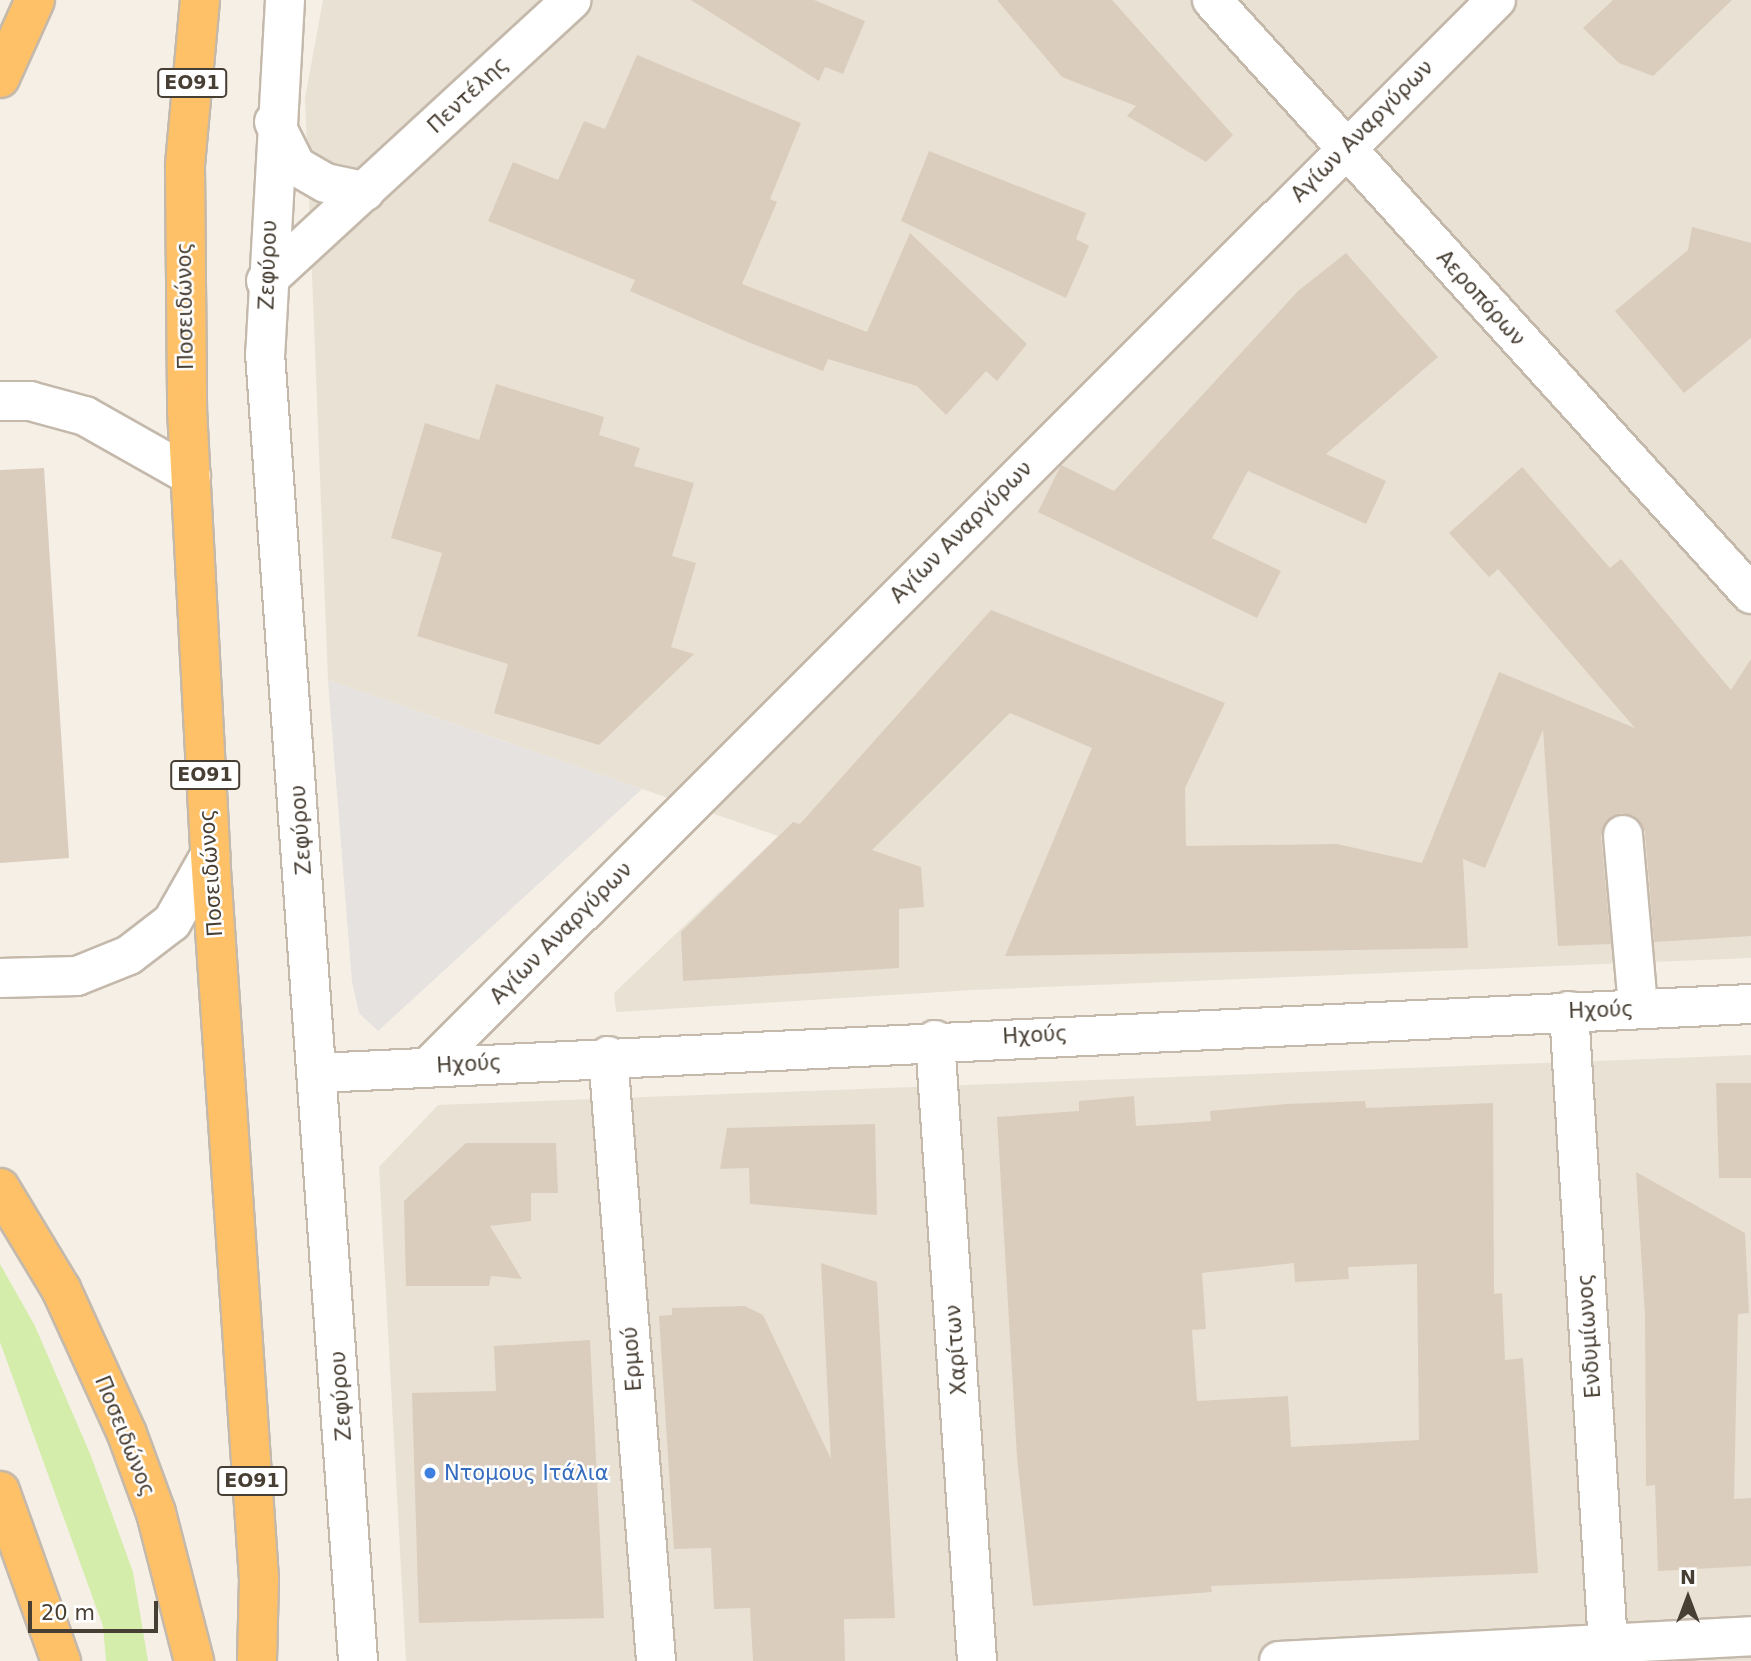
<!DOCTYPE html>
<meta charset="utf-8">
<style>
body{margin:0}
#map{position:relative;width:1751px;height:1661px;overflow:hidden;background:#f5efe6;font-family:"DejaVu Sans",sans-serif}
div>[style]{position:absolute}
.residential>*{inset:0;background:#e9e1d4}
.green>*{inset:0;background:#d4edab}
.parking>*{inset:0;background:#e5e2df}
.building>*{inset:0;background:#dbcdbd}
.roads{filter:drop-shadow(2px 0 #c4b9ab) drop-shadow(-2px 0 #c4b9ab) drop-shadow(0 2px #c4b9ab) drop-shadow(0 -2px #c4b9ab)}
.minor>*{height:38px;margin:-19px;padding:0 19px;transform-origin:19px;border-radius:19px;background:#fff}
.highway>*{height:38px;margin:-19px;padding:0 19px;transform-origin:19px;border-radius:19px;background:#ffc167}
.dots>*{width:19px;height:19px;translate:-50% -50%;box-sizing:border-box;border:4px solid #fff;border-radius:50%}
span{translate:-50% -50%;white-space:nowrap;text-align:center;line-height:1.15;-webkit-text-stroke:5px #fff;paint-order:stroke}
.shield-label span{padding:2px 5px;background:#fff;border:2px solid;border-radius:5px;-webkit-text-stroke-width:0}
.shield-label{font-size:19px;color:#483f34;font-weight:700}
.street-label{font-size:21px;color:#483f34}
.shop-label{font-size:21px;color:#366cbe}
.left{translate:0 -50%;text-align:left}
.north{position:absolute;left:1653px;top:1563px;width:70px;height:70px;-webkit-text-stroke:5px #fff;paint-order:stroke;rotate:0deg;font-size:19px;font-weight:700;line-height:28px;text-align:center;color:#483f34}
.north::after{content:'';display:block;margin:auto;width:24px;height:32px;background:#483f34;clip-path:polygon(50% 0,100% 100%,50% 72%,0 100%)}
.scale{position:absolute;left:28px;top:1601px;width:130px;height:32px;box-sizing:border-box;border:4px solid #483f34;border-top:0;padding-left:9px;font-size:21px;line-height:24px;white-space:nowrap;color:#483f34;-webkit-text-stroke:5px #fff;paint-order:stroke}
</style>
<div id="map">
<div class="residential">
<i style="clip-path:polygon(323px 0,1751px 0,1751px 958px,973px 990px,616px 1012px,614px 993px,778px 836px,328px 680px,305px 98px)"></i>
<i style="clip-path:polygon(1751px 1055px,1751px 1661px,406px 1661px,379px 1167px,438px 1105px)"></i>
</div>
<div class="green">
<i style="clip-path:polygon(0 1264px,35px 1326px,91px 1456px,133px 1572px,148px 1661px,106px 1661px,103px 1626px,0 1342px)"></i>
</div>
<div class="parking">
<i style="clip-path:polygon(328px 680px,642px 789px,378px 1031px,359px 1013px,352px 982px)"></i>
</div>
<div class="building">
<i style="clip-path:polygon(691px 0,814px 0,865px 21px,843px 74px,825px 67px,819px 81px)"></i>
<i style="clip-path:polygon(997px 0,1112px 0,1233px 135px,1206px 162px,1127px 116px,1136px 106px,1062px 77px)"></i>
<i style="clip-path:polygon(1613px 0,1732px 0,1653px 76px,1619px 63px,1583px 28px)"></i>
<i style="clip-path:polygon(637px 55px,801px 123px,770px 199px,777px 202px,742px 284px,867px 332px,910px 233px,1027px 344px,997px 381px,986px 371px,946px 415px,917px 386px,828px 359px,823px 371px,748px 342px,630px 291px,635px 280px,488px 221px,513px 162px,558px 180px,584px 121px,605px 129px)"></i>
<i style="clip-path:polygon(929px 151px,1086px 213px,1076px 239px,1089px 246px,1066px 298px,901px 221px)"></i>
<i style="clip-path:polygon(1692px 227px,1751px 243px,1751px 338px,1684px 393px,1615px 311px,1688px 250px)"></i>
<i style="clip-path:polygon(1346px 253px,1438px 357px,1326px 454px,1386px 481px,1366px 524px,1248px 471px,1212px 538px,1281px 571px,1257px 618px,1038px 512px,1061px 465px,1114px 491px,1298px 291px)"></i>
<i style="clip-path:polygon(496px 384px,604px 417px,599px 435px,640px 448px,634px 466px,694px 483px,672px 556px,696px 563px,671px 647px,694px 654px,599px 745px,494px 713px,508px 664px,417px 636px,442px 553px,391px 538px,425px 423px,479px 440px)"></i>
<i style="clip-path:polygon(1522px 467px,1610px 568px,1621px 559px,1731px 690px,1751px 659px,1751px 936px,1654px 942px,1645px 832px,1640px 822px,1622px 813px,1610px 818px,1601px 836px,1611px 944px,1558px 946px,1543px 730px,1485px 868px,1463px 859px,1468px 948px,1005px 956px,1092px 748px,1010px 713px,872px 850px,921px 867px,924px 907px,899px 909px,899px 968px,683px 981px,681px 932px,793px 822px,800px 824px,991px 610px,1225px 703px,1185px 788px,1186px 846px,1337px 844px,1422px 863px,1499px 672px,1635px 728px,1498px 569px,1489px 577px,1449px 533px)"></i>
<i style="clip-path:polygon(44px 468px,69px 858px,0 863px,0 470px)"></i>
<i style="clip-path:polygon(1716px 1083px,1751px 1083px,1751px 1178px,1719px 1178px)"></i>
<i style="clip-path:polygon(evenodd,1134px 1096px,1136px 1126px,1211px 1121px,1210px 1111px,1286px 1104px,1365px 1101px,1366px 1108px,1493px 1103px,1494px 1294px,1502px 1293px,1505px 1360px,1523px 1358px,1538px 1573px,1211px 1586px,1212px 1592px,1033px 1606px,1017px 1457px,997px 1117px,1079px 1111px,1079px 1101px,1134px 1096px,1294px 1263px,1295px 1282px,1349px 1279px,1348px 1267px,1417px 1264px,1419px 1440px,1291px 1447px,1288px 1396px,1197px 1401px,1192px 1330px,1206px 1329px,1202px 1273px,1294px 1263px)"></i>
<i style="clip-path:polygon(875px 1124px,877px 1215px,750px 1204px,749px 1168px,720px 1169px,727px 1128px)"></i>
<i style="clip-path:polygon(466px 1143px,556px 1143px,558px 1193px,531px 1193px,531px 1221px,490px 1226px,522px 1279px,491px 1276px,489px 1286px,406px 1286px,404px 1201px)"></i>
<i style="clip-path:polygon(1636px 1172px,1745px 1233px,1749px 1313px,1738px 1314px,1734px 1499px,1751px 1498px,1751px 1566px,1658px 1571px,1655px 1485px,1646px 1486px,1645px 1316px)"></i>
<i style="clip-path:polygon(821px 1263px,877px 1282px,895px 1618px,844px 1619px,845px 1661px,753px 1661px,750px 1608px,714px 1609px,711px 1548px,674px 1549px,659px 1316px,672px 1315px,672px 1308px,745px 1306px,763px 1315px,831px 1459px)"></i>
<i style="clip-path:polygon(590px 1340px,604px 1618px,419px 1623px,412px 1393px,496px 1391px,494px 1346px)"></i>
</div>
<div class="roads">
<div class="minor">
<i style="left:285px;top:0;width:354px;rotate:93.2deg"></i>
<i style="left:265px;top:353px;width:1311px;rotate:85.93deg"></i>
<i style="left:1212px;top:0;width:802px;rotate:47.78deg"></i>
<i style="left:274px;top:122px;width:49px;rotate:63.4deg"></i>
<i style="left:296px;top:166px;width:34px;rotate:30deg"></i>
<i style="left:326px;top:183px;width:40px;rotate:12deg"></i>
<i style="left:266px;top:281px;width:415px;rotate:-42.6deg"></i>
<i style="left:0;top:401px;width:30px"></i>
<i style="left:30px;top:401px;width:57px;rotate:15.3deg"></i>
<i style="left:85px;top:416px;width:122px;rotate:29.5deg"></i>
<i style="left:1623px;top:835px;width:174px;rotate:85deg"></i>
<i style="left:0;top:978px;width:77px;rotate:-1.5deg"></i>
<i style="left:77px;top:976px;width:56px;rotate:-22deg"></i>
<i style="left:129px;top:955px;width:54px;rotate:-37.5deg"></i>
<i style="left:172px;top:922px;width:77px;rotate:-60.4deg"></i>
<i style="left:1569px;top:1011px;width:651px;rotate:86.48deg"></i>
<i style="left:935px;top:1040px;width:622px;rotate:86.13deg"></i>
<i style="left:608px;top:1056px;width:607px;rotate:85.46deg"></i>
<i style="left:429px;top:1066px;width:1508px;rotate:-44.97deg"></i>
<i style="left:319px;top:1073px;width:1434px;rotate:-2.76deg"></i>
<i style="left:1279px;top:1661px;width:473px;rotate:-3deg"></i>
</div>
<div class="highway">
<i style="left:200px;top:0;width:167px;rotate:95.2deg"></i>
<i style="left:185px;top:166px;width:243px;rotate:89.5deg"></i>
<i style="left:187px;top:409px;width:447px;rotate:87deg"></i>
<i style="left:210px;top:855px;width:726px;rotate:86.13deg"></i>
<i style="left:259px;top:1579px;width:82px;rotate:91.4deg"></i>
<i style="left:0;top:78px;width:85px;rotate:-65.8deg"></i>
<i style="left:0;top:1188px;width:118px;rotate:58.9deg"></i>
<i style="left:61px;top:1289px;width:159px;rotate:65.5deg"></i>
<i style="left:127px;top:1434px;width:84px;rotate:69.8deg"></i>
<i style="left:156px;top:1513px;width:153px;rotate:75.6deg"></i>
<i style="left:0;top:1491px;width:181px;rotate:70.3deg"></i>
</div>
</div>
<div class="dots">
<i style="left:430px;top:1473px;background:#3f7fe0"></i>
</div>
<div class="shield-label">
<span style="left:192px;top:83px">ΕΟ91</span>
<span style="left:205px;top:775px">ΕΟ91</span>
<span style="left:252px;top:1481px">ΕΟ91</span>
</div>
<div class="street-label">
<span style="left:468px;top:95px;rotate:-43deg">Πεντέλης</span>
<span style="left:1362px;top:131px;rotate:-45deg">Αγίων Αναργύρων</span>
<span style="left:268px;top:265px;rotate:-88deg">Ζεφύρου</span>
<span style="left:1481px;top:298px;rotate:48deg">Αεροπόρων</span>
<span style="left:185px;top:306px;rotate:-91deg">Ποσειδώνος</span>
<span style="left:961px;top:532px;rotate:-45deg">Αγίων Αναργύρων</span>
<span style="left:301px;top:830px;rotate:-94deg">Ζεφύρου</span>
<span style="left:211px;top:873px;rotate:-94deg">Ποσειδώνος</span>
<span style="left:561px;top:933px;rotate:-45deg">Αγίων Αναργύρων</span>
<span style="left:1601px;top:1010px;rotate:-2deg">Ηχούς</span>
<span style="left:1035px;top:1035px;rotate:-3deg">Ηχούς</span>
<span style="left:469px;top:1064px;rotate:-3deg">Ηχούς</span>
<span style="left:1589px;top:1336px;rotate:-94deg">Ενδυμίωνος</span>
<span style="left:956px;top:1350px;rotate:-94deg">Χαρίτων</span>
<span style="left:632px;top:1359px;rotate:-94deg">Ερμού</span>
<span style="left:341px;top:1396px;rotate:-94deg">Ζεφύρου</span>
<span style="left:125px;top:1436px;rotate:68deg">Ποσειδώνος</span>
</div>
<div class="shop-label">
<span class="left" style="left:444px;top:1473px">Ντομους Ιτάλια</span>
</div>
<div class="north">N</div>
<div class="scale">20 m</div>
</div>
